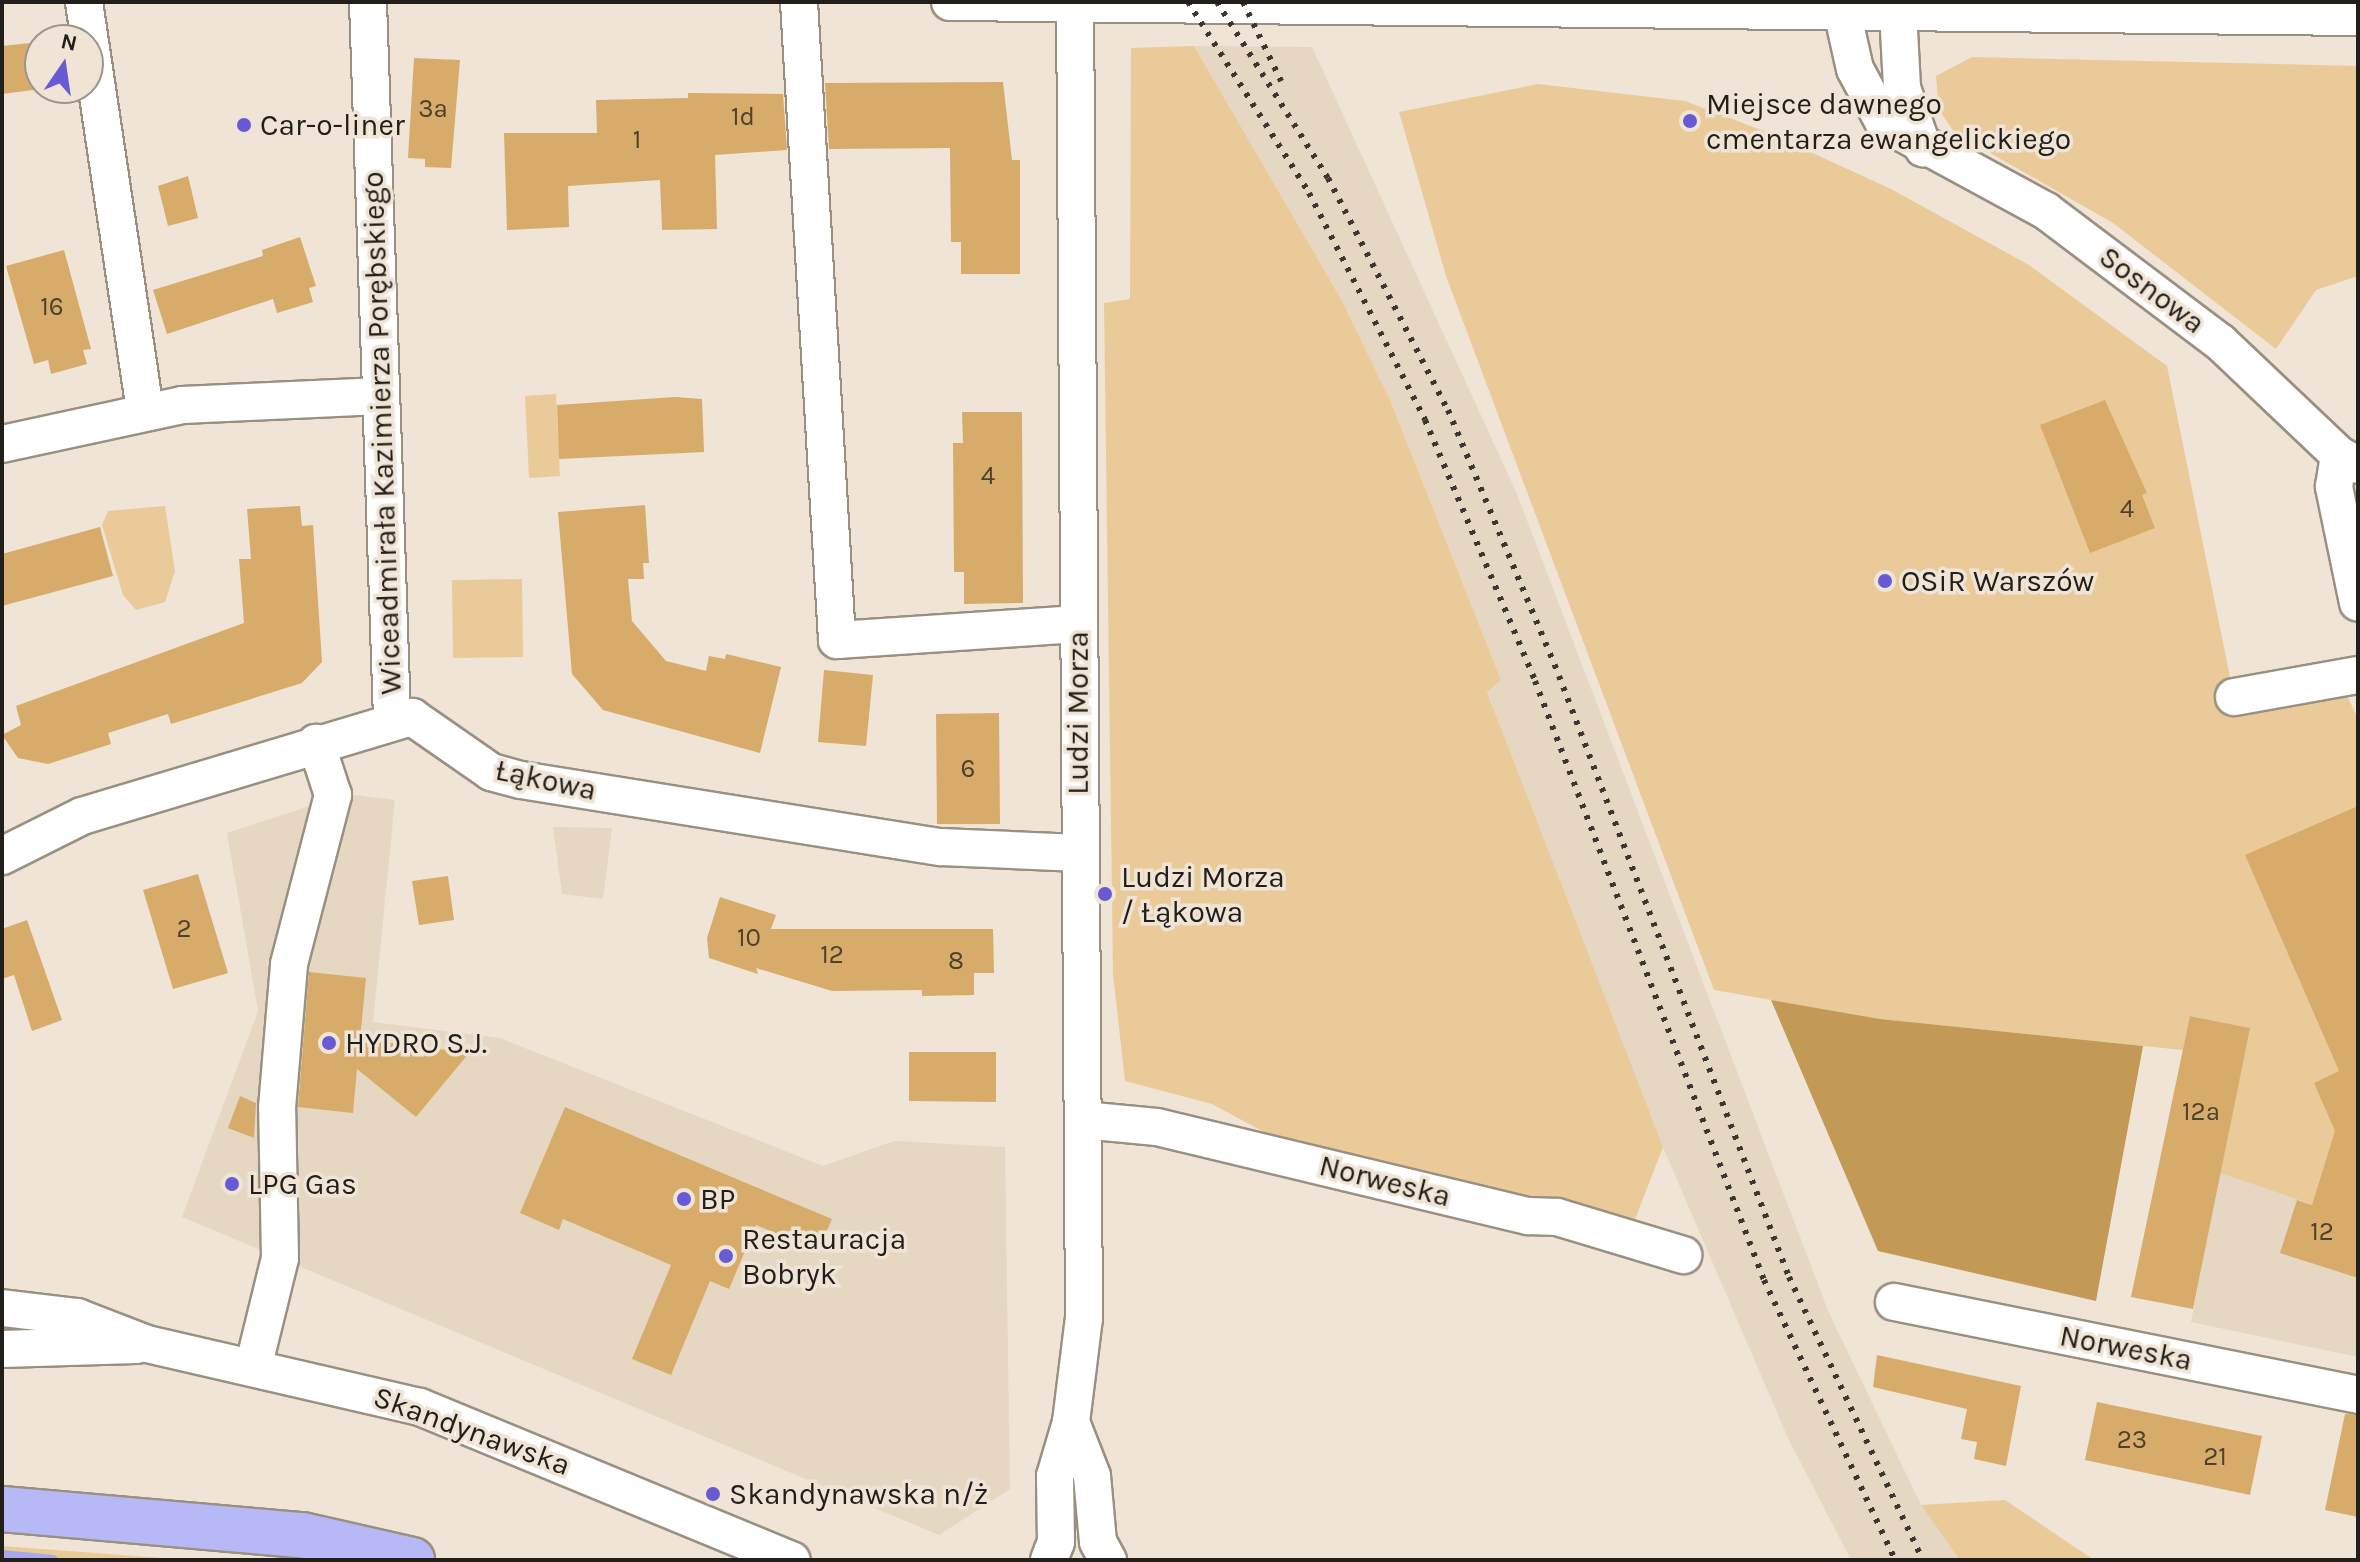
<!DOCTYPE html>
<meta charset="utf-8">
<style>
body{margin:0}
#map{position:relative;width:2360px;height:1562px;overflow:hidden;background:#efe4d5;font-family:Karla,sans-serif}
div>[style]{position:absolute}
.built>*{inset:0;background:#e6d7c2}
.green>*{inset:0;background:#eaca99}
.forest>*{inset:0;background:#c39956}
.stream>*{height:10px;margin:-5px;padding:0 5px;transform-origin:5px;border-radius:5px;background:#a7a7ec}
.building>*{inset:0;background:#d7ac6a}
.roads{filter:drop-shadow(2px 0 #999082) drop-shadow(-2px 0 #999082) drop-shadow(0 2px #999082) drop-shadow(0 -2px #999082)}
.minor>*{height:36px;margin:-18px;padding:0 18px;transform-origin:18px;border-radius:18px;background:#fff}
.highway>*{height:44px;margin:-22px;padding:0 22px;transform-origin:22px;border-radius:22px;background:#b7b9f6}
.rail>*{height:6px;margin-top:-3px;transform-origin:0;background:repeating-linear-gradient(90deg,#3b3630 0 4px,transparent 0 12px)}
.dots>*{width:22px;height:22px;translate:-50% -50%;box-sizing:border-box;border:4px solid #efe4d5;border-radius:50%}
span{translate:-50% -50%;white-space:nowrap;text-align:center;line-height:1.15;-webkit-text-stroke:7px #efe4d5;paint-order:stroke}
.number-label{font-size:26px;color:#4f422d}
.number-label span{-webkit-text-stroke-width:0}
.poi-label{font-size:30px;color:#221e19}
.left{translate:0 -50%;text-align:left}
.street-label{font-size:30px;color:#221e19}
.frame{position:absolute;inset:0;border:4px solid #221e19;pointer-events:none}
.north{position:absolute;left:24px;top:24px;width:80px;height:80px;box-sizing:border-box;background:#efe4d5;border:2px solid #9d958a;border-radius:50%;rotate:13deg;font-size:22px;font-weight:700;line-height:32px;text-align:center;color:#221e19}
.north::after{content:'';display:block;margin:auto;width:28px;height:36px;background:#675ad3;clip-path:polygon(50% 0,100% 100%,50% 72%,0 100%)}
</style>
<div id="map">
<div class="built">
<i style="clip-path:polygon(1194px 46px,1312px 47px,1517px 494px,1829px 1313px,1921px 1505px,1960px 1560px,1851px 1560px,1788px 1438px,1638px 1089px,1487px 691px,1501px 680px,1390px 400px,1341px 299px)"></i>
<i style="clip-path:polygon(346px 794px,395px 800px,373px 1022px,500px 1038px,823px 1166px,894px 1141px,1005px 1147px,1010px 1489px,939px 1535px,182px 1217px,258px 1011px,227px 833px)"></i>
<i style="clip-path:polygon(553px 827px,612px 828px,603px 899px,562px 894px)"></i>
<i style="clip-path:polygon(2358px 1172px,2358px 1357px,2191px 1322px,2220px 1173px)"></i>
</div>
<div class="green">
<i style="clip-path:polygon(1194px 46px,1341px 299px,1390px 400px,1501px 680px,1487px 692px,1663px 1147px,1634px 1222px,1290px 1146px,1212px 1104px,1125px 1081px,1113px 974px,1104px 303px,1130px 299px,1131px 48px)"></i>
<i style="clip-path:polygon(1972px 57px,2358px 66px,2358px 276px,2316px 290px,2276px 349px,2113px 223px,1955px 133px,1939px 110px,1936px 76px)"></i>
<i style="clip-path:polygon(1538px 84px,1685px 101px,1769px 133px,1891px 189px,2029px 265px,2167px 366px,2231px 682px,2345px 691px,2358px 719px,2358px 1172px,2329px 1210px,2220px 1173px,2249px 1028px,2191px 1016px,2183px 1050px,1880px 1019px,1714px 990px,1446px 276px,1399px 112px)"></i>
<i style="clip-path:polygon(556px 394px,560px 476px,529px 478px,525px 396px)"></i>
<i style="clip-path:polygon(165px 506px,175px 571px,165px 602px,136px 610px,123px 595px,102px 525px,108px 511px)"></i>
<i style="clip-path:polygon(522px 579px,523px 657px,453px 658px,452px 580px)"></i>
<i style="clip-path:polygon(2005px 1500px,2094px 1560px,1960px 1560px,1921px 1505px)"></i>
<i style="clip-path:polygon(2px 1546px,175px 1559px,187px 1560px,2px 1560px)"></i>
</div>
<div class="forest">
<i style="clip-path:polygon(1771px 1000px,1880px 1019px,2143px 1046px,2096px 1301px,1878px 1251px)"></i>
</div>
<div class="stream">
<i style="left:2px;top:1555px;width:51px;rotate:5.6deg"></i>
</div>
<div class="building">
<i style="clip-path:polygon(40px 42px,40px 88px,49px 88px,2px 94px,2px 46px)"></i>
<i style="clip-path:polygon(414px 58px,460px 60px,451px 168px,425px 167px,425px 159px,408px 158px)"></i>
<i style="clip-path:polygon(1003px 82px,1012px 160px,1020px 160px,1020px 274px,961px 274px,961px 242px,951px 242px,950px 148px,829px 149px,825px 83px)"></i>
<i style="clip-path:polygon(688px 93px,783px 94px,787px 150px,715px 155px,717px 229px,662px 230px,660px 180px,568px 186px,569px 227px,507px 230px,504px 133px,597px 133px,596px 100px,688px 98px)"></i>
<i style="clip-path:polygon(188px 176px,198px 218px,168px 226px,158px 186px)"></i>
<i style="clip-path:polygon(300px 237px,316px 286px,309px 288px,313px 302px,277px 313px,273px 299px,167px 334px,153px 290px,263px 256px,262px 250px)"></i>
<i style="clip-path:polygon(64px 250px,91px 349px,83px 350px,87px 364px,51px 374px,48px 360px,34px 364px,6px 266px)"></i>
<i style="clip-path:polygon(675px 397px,702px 399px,704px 452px,559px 459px,557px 405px)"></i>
<i style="clip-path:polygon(2105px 400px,2147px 493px,2142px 495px,2155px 528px,2090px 553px,2040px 425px)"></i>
<i style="clip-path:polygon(962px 412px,1022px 412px,1023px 603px,964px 604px,964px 572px,954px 572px,953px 443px,963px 443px)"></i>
<i style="clip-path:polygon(645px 505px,649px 563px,643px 563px,644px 579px,628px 579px,632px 621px,666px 661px,706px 671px,709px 656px,725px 659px,726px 654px,781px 667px,760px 753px,603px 710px,572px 674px,558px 512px)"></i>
<i style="clip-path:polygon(300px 506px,302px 526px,313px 525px,322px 662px,302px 683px,171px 724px,168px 714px,108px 733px,111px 744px,48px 764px,18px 758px,2px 735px,21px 725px,16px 706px,244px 623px,239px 559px,251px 559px,247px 509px)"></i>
<i style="clip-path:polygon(100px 527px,113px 576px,2px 606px,2px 554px)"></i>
<i style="clip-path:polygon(824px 670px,873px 675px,866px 746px,818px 742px)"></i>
<i style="clip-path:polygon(999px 713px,1000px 824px,937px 824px,936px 714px)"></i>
<i style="clip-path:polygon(2358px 806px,2358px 1278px,2280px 1253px,2297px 1200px,2312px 1205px,2335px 1131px,2314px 1083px,2339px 1071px,2245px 855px)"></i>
<i style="clip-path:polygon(198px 874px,228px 973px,173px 989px,143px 890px)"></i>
<i style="clip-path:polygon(448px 876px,454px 920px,419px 925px,412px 881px)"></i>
<i style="clip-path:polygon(720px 897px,776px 915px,771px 929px,993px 929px,994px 973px,974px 973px,974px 995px,922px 996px,922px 990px,832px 991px,756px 968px,758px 974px,709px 958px,707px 938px)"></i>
<i style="clip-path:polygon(27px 920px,62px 1020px,32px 1031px,14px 975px,2px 979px,2px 929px)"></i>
<i style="clip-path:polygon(309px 972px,366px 978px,360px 1039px,469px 1053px,416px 1117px,357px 1069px,353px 1113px,298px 1107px)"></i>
<i style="clip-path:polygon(2190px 1016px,2250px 1028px,2193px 1309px,2131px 1297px)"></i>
<i style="clip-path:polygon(909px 1052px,996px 1052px,996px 1102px,909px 1101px)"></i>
<i style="clip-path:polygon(240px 1096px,256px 1103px,254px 1138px,228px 1128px)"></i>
<i style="clip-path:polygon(565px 1107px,832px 1219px,818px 1251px,756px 1225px,729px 1289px,710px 1281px,671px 1375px,632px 1359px,671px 1265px,563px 1219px,559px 1230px,520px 1213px)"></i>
<i style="clip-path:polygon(1877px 1355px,2021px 1386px,2006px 1466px,1974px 1459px,1977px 1442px,1961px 1439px,1967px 1409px,1873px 1387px)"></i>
<i style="clip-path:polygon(2097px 1402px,2262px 1436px,2250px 1495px,2085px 1460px)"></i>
<i style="clip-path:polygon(2345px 1414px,2358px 1415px,2358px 1517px,2325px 1510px)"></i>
</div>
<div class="roads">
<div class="minor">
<i style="left:84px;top:2px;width:413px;rotate:81.5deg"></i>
<i style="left:368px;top:2px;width:717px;rotate:88.08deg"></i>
<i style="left:799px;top:2px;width:639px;rotate:86.59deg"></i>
<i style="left:837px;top:640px;width:242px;rotate:-3.8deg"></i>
<i style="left:950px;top:2px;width:1408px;rotate:0.61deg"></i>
<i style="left:1842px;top:11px;width:59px;rotate:77.4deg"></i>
<i style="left:1855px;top:69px;width:61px;rotate:61.8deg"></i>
<i style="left:1884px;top:123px;width:184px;rotate:28.5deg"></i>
<i style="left:2046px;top:211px;width:218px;rotate:37deg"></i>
<i style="left:2220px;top:342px;width:164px;rotate:43.5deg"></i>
<i style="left:2339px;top:455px;width:21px;rotate:28deg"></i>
<i style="left:1898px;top:11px;width:77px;rotate:87deg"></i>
<i style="left:1902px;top:88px;width:64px;rotate:70.7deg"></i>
<i style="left:2px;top:444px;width:184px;rotate:-12.2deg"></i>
<i style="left:182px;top:405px;width:199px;rotate:-2.6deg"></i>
<i style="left:2339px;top:455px;width:32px;rotate:99deg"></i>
<i style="left:2334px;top:487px;width:118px;rotate:78.3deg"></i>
<i style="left:2234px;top:697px;width:126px;rotate:-10.1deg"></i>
<i style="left:2px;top:856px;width:89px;rotate:-26.6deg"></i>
<i style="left:82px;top:816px;width:345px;rotate:-16.7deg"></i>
<i style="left:412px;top:717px;width:96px;rotate:34.8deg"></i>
<i style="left:491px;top:772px;width:31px;rotate:15deg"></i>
<i style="left:521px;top:780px;width:425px;rotate:9.1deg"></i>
<i style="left:941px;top:847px;width:138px;rotate:2.5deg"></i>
<i style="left:1083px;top:1120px;width:74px;rotate:5.4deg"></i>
<i style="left:1157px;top:1127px;width:382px;rotate:13.5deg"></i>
<i style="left:1529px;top:1216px;width:28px;rotate:2deg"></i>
<i style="left:1557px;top:1217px;width:132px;rotate:16.8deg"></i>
<i style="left:1894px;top:1302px;width:473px;rotate:11.3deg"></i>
<i style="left:2px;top:1308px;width:76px;rotate:6.8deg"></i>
<i style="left:77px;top:1317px;width:75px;rotate:21.1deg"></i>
<i style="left:147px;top:1344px;width:280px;rotate:13deg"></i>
<i style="left:420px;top:1407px;width:402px;rotate:22.4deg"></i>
<i style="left:2px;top:1349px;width:134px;rotate:-1.7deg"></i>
<i style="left:254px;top:1364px;width:109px;rotate:-76.2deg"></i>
<i style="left:280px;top:1258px;width:150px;rotate:-91.1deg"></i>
<i style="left:277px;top:1108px;width:144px;rotate:-85.2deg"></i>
<i style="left:289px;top:964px;width:175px;rotate:-75.4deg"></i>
<i style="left:333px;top:795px;width:55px;rotate:-108.1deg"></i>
<i style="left:1071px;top:1422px;width:58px;rotate:68.7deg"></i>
<i style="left:1092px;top:1476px;width:66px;rotate:84.8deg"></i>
<i style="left:1098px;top:1542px;width:21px;rotate:61deg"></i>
<i style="left:1049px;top:1560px;width:19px;rotate:-69deg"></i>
<i style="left:1056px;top:1542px;width:66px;rotate:-90.9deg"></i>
<i style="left:1055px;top:1476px;width:56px;rotate:-73.5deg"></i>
<i style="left:1071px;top:1422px;width:105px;rotate:-82.9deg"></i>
<i style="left:1084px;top:1318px;width:1314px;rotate:-90.39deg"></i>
</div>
<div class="highway">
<i style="left:2px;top:1509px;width:301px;rotate:5deg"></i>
<i style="left:302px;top:1535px;width:113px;rotate:12.8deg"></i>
</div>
</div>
<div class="rail">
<i style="left:1188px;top:2px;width:226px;rotate:57.6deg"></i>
<i style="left:1309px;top:193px;width:255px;rotate:62.9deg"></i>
<i style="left:1425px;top:420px;width:283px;rotate:67.1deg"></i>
<i style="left:1535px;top:681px;width:641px;rotate:69.08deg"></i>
<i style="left:1764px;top:1280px;width:309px;rotate:64.9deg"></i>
<i style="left:1217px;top:2px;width:208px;rotate:57.8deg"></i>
<i style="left:1328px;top:178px;width:261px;rotate:62.7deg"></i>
<i style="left:1448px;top:410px;width:288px;rotate:67.3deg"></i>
<i style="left:1559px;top:676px;width:644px;rotate:69.06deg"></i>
<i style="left:1789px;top:1277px;width:313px;rotate:64.7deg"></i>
<i style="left:1243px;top:2px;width:88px;rotate:64.3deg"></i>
</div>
<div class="dots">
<i style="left:1690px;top:121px;background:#675ad3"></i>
<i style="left:244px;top:125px;background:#675ad3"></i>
<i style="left:1885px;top:581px;background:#675ad3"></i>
<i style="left:1105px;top:894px;background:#675ad3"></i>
<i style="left:329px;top:1043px;background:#675ad3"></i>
<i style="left:232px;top:1184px;background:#675ad3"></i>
<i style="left:684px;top:1199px;background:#675ad3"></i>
<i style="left:726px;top:1256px;background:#675ad3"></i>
<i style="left:713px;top:1494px;background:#675ad3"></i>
</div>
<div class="number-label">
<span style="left:433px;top:109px">3a</span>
<span style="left:743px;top:117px">1d</span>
<span style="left:637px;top:140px">1</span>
<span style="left:52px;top:307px">16</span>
<span style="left:988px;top:476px">4</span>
<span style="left:2127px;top:509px">4</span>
<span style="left:968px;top:769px">6</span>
<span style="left:184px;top:929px">2</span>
<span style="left:749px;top:938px">10</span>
<span style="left:832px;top:955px">12</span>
<span style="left:956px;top:961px">8</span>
<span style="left:2201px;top:1112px">12a</span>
<span style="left:2322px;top:1232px">12</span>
<span style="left:2132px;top:1440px">23</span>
<span style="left:2215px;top:1457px">21</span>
</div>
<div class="poi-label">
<span class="left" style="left:1706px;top:121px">Miejsce dawnego<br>cmentarza ewangelickiego</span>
<span class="left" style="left:260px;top:125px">Car-o-liner</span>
<span class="left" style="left:1901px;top:581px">OSiR Warszów</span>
<span class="left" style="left:1121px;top:894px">Ludzi Morza<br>/ Łąkowa</span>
<span class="left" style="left:345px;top:1043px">HYDRO S.J.</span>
<span class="left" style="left:248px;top:1184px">LPG Gas</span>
<span class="left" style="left:700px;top:1199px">BP</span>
<span class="left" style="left:742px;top:1256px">Restauracja<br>Bobryk</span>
<span class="left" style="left:729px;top:1494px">Skandynawska n/ż</span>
</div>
<div class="street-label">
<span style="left:2152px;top:290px;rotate:37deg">Sosnowa</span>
<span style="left:382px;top:433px;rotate:-92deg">Wiceadmirała Kazimierza Porębskiego</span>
<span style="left:1078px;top:713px;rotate:-90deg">Ludzi Morza</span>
<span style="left:546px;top:780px;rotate:12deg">Łąkowa</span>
<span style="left:1385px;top:1181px;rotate:14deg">Norweska</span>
<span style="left:2126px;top:1348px;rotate:11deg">Norweska</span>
<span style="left:472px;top:1431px;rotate:20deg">Skandynawska</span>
</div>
<div class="frame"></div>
<div class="north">N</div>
</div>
